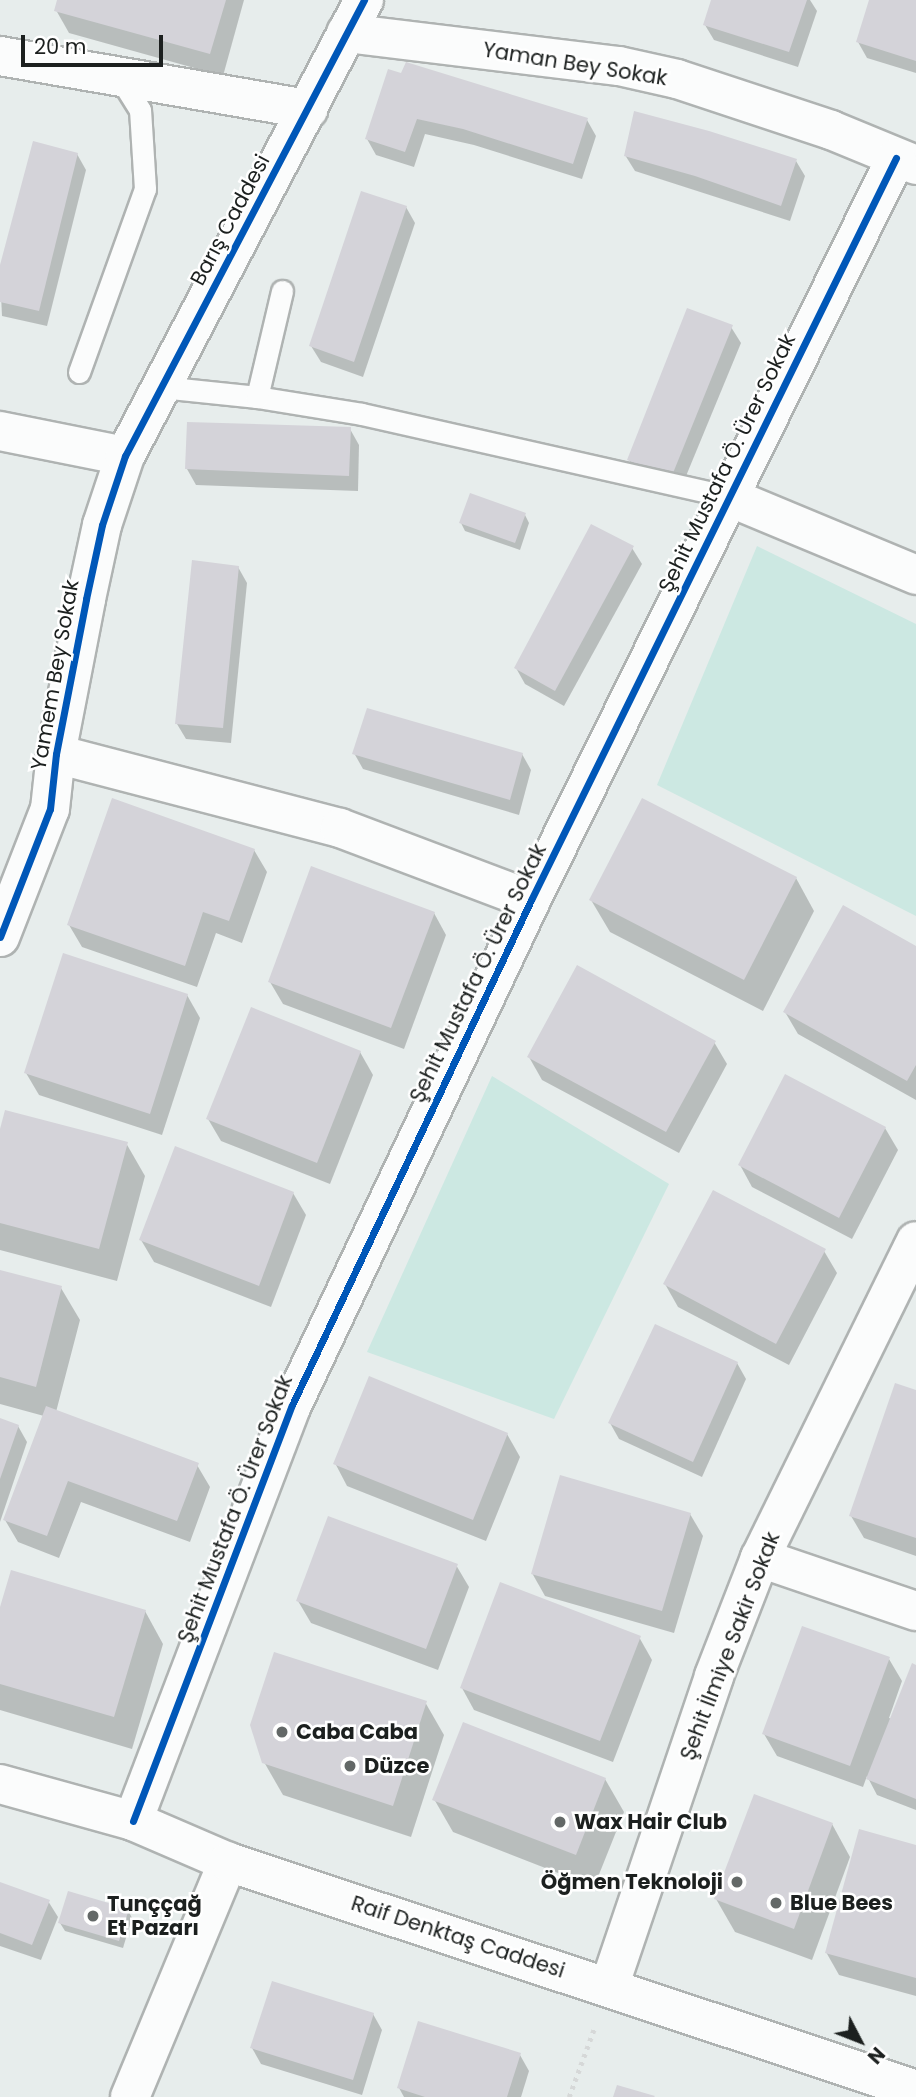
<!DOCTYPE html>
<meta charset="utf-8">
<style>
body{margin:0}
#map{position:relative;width:916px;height:2097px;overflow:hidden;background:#e7edec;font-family:Poppins,sans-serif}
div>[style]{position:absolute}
.green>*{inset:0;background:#cce8e2}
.shadow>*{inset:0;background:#0003}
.building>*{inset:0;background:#d4d3d9}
.path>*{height:4.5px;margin-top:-2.25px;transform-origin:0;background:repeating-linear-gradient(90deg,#d6d8d8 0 3.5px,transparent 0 8.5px)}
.roads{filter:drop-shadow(2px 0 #afb3b2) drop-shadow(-2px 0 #afb3b2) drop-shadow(0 2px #afb3b2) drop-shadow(0 -2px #afb3b2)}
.lane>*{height:21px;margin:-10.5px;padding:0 10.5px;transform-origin:10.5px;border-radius:10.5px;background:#fbfcfc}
.street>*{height:38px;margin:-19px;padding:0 19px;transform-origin:19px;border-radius:19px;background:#fbfcfc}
.secondary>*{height:38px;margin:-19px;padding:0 19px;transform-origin:19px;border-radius:19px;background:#fbfcfc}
.cycleway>*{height:7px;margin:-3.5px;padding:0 3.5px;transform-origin:3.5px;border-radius:3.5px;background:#0057b8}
.dots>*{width:19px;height:19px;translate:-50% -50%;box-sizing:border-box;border:4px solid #fff;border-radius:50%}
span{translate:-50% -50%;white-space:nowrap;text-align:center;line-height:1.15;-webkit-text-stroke:5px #fff;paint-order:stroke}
.street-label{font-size:21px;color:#1c201f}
.poi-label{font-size:21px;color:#1c201f;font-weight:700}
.left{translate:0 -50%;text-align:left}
.right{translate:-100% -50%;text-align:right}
.north{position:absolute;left:825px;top:2006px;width:70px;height:70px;-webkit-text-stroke:5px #fff;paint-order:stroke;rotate:132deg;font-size:19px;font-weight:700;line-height:28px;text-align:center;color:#1c201f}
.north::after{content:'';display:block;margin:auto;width:24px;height:32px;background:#1c201f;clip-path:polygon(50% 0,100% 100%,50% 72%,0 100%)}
.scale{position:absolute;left:21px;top:35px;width:142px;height:32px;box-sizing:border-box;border:4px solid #1c201f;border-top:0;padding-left:9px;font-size:21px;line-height:24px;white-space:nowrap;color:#1c201f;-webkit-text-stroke:5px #fff;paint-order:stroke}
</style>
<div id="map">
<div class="green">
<i style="clip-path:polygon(757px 546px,916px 624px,916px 916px,657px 785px)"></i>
<i style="clip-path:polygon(492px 1076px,669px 1184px,554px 1419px,367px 1352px)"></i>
</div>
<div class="shadow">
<i style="clip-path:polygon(59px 0,244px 0,223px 76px,69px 33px,56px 10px)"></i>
<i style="clip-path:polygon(713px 0,810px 0,817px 11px,798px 67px,714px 40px,705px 25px)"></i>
<i style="clip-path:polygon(871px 0,916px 0,916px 73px,867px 58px,858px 42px)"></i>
<i style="clip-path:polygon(389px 71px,587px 120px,596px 136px,582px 179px,474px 145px,425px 134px,414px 167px,376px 155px,367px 139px)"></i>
<i style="clip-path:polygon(77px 154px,86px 170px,47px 326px,2px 316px,0 274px)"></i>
<i style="clip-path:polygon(625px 155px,796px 161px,805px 176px,790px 221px,635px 171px)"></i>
<i style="clip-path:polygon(406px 207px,415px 223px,363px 377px,321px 362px,311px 346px)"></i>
<i style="clip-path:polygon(731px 327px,741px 343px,679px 493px,638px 476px,629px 460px)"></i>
<i style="clip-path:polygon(350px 429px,359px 445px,358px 491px,196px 485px,187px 469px)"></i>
<i style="clip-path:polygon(525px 515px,529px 523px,520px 550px,465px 531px,461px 523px)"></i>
<i style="clip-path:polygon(632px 548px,642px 564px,564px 706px,525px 684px,516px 668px)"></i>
<i style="clip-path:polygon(238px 567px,247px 583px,231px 743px,186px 739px,177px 724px)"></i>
<i style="clip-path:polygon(354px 753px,522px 754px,531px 770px,519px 815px,363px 769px)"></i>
<i style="clip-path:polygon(254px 850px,267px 872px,242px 943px,216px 933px,197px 987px,82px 947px,69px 925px)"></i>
<i style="clip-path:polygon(796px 878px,814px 911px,763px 1011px,610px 932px,591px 900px)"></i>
<i style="clip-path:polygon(434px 913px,446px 935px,404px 1049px,283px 1004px,270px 982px)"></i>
<i style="clip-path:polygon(916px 948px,916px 1100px,798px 1034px,785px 1012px)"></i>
<i style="clip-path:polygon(187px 995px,200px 1018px,162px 1135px,39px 1095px,26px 1073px)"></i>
<i style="clip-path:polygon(714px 1042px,727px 1064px,679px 1153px,542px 1080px,529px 1057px)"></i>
<i style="clip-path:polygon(360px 1052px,373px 1075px,330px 1184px,221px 1141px,208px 1119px)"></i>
<i style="clip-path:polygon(885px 1128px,898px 1150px,852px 1239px,752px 1187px,740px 1165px)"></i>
<i style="clip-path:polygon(0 1136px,126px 1143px,145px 1176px,117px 1281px,0 1250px)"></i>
<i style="clip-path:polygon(293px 1193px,306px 1215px,271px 1307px,154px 1262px,141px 1240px)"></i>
<i style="clip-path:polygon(824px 1251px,837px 1273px,789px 1365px,678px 1307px,665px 1284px)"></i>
<i style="clip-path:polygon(0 1272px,61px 1288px,80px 1320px,56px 1412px,197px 1465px,210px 1487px,190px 1542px,81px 1502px,59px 1558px,18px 1542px,5px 1520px,44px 1416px,0 1404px)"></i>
<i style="clip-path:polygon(737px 1363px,746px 1379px,702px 1477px,619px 1439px,610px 1423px)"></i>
<i style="clip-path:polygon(916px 1392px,916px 1556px,864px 1538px,851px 1516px)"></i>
<i style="clip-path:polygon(0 1420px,18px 1426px,27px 1442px,0 1522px)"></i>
<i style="clip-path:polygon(507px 1434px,520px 1457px,486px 1541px,347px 1486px,335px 1463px)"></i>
<i style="clip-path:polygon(690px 1514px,703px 1536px,674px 1633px,545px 1596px,532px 1573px)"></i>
<i style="clip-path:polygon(456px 1565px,469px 1587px,438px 1670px,311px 1623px,298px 1601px)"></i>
<i style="clip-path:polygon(145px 1611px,163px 1644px,132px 1749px,0 1710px,0 1613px)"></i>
<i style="clip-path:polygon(639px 1637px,652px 1660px,613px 1762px,474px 1710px,462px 1688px)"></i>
<i style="clip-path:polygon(889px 1659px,902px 1681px,889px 1718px,892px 1719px,916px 1667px,916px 1810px,877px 1795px,867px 1776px,863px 1787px,777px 1756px,764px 1734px)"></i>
<i style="clip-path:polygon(425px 1702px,444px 1735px,411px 1837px,283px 1795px,264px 1762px)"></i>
<i style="clip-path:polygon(605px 1779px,624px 1812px,594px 1887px,453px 1832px,434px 1799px)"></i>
<i style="clip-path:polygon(832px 1824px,850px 1857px,812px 1960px,735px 1932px,716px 1899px)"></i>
<i style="clip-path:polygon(916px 1847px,916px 1996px,839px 1975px,826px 1952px)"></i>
<i style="clip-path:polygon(0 1884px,48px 1901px,58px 1917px,41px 1960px,0 1946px)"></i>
<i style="clip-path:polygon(128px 1910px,132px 1918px,123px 1948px,65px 1931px,60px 1923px)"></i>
<i style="clip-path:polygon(373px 2014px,382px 2030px,362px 2095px,261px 2064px,252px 2048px)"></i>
<i style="clip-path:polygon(520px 2055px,529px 2071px,521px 2097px,404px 2097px,399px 2088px)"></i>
</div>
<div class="building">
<i style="clip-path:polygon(57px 0,226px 0,210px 54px,54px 11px)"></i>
<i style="clip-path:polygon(711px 0,807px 0,789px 52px,703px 25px)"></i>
<i style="clip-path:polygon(869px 0,916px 0,916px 61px,856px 42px)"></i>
<i style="clip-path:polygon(406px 62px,588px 118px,573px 164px,463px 129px,417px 119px,405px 152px,365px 139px,388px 69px,401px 73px)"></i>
<i style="clip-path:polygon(634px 111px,709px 131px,797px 159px,781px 206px,695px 176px,624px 156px)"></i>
<i style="clip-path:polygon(33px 141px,78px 153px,39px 311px,0 302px,0 265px)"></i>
<i style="clip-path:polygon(361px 191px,407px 206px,354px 362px,309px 346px)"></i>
<i style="clip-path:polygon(687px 308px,733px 325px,671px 478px,627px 460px)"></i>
<i style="clip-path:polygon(187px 422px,351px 427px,349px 476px,185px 469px)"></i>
<i style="clip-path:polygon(470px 493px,526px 513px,515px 543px,459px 523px)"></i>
<i style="clip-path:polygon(591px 524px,634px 546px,555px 691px,514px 668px)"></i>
<i style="clip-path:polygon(192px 560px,239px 566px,223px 728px,175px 724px)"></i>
<i style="clip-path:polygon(367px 708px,523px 753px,510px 800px,352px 754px)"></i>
<i style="clip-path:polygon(112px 798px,255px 849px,229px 921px,203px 912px,185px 966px,67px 925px)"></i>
<i style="clip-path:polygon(642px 798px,797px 877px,744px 980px,589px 900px)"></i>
<i style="clip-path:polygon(311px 866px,435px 912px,391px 1028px,268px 982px)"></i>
<i style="clip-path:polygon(843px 905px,916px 946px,916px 1065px,907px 1081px,783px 1012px)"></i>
<i style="clip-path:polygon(63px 953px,188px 994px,150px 1114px,24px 1073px)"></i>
<i style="clip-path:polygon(577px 965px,716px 1041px,666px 1132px,527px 1057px)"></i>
<i style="clip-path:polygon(251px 1007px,361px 1051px,317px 1163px,206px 1119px)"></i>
<i style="clip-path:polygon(785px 1074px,886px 1127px,839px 1218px,738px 1165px)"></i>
<i style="clip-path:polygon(5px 1110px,128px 1142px,99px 1249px,0 1223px,0 1129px)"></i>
<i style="clip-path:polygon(175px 1146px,294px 1192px,259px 1286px,139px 1240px)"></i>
<i style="clip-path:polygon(713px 1190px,826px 1249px,776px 1344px,663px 1284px)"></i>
<i style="clip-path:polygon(0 1270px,62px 1286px,36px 1387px,0 1377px)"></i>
<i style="clip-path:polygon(655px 1324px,738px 1362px,693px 1462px,608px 1423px)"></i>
<i style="clip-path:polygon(369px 1376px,508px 1433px,473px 1520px,333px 1464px)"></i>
<i style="clip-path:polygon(895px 1383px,916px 1390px,916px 1538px,849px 1516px)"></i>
<i style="clip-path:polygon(46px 1406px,199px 1463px,177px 1521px,68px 1481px,47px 1536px,3px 1520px)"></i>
<i style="clip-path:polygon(0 1418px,19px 1425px,0 1479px)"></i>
<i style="clip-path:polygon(560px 1475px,691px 1513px,662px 1611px,531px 1574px)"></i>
<i style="clip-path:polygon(328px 1516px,458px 1564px,426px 1649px,296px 1601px)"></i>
<i style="clip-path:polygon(11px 1570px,146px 1610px,114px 1717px,0 1684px,0 1607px)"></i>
<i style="clip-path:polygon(500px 1582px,641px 1636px,600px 1741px,460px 1688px)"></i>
<i style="clip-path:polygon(802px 1626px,890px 1657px,850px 1766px,762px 1734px)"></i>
<i style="clip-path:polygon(274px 1652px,427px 1701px,393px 1806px,262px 1763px,250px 1725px)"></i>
<i style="clip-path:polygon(912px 1663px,916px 1665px,916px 1799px,866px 1779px)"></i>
<i style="clip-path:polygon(463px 1722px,606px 1778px,576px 1855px,432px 1800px)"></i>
<i style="clip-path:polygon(754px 1794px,833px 1823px,794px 1929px,714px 1899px)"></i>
<i style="clip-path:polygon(859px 1829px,916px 1845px,916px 1978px,825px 1953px)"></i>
<i style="clip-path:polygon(0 1882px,50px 1900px,32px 1945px,0 1933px)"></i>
<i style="clip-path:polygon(68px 1891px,129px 1909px,119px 1941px,58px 1923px)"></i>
<i style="clip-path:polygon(272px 1981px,374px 2013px,353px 2080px,250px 2048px)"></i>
<i style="clip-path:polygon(418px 2021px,521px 2053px,507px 2097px,425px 2097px,397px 2088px)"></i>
<i style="clip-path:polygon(617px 2085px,655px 2096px,654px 2097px,613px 2097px)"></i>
</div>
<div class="path">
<i style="left:569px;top:2097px;width:72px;rotate:-69.8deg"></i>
</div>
<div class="roads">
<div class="lane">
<i style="left:79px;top:372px;width:195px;rotate:-70.2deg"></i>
<i style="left:145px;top:189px;width:79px;rotate:-93.6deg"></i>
<i style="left:140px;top:110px;width:39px;rotate:-122deg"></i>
<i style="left:161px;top:387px;width:97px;rotate:5.9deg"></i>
<i style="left:257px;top:397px;width:106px;rotate:9.2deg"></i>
<i style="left:362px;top:414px;width:376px;rotate:12.7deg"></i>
<i style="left:257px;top:397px;width:109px;rotate:-76.7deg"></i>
</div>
<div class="street">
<i style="left:346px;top:33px;width:275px;rotate:6.9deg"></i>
<i style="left:619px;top:66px;width:59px;rotate:12.6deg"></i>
<i style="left:677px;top:79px;width:162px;rotate:18.3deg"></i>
<i style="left:831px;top:130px;width:92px;rotate:22.4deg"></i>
<i style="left:0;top:56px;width:313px;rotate:9.8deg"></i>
<i style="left:0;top:431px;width:127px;rotate:11.3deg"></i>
<i style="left:729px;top:497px;width:203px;rotate:22.6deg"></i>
<i style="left:56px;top:754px;width:293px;rotate:14.6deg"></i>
<i style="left:340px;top:828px;width:204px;rotate:20.7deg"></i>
<i style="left:760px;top:1558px;width:165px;rotate:18.8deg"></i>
<i style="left:133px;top:1821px;width:445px;rotate:-69.1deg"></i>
<i style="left:292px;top:1405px;width:559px;rotate:-64.67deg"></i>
<i style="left:531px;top:900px;width:827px;rotate:-63.81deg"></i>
<i style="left:609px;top:1987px;width:328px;rotate:-71.3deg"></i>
<i style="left:714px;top:1676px;width:127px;rotate:-68.7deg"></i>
<i style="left:760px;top:1558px;width:353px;rotate:-63.8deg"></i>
<i style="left:130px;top:2097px;width:255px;rotate:-67.4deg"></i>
</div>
<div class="secondary">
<i style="left:0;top:937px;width:137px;rotate:-68.7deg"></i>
<i style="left:50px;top:809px;width:55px;rotate:-83.8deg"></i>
<i style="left:56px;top:754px;width:158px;rotate:-79deg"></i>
<i style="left:86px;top:599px;width:76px;rotate:-77.8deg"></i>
<i style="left:102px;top:525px;width:73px;rotate:-71.6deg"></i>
<i style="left:125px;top:456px;width:515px;rotate:-62.34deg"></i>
<i style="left:0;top:1784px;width:138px;rotate:15.5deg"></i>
<i style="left:133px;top:1821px;width:103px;rotate:23.3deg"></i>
<i style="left:228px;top:1862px;width:725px;rotate:18.33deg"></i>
</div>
</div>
<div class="cycleway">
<i style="left:0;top:937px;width:137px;rotate:-68.7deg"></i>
<i style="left:50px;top:809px;width:55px;rotate:-83.8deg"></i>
<i style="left:56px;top:754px;width:158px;rotate:-79deg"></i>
<i style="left:86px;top:599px;width:76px;rotate:-77.8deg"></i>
<i style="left:102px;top:525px;width:73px;rotate:-71.6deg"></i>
<i style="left:125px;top:456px;width:515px;rotate:-62.34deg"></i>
<i style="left:133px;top:1821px;width:445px;rotate:-69.1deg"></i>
<i style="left:292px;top:1405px;width:559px;rotate:-64.67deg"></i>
<i style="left:531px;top:900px;width:827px;rotate:-63.81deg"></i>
</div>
<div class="dots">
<i style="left:282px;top:1732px;background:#636867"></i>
<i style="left:350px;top:1766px;background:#636867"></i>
<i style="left:560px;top:1822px;background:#636867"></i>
<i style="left:737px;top:1882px;background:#636867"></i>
<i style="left:776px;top:1903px;background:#636867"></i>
<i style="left:93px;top:1916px;background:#636867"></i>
</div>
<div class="street-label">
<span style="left:575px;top:64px;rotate:9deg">Yaman Bey Sokak</span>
<span style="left:230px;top:220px;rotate:-62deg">Barış Caddesi</span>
<span style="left:727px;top:463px;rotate:-64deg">Şehit Mustafa Ö. Ürer Sokak</span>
<span style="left:55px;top:675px;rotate:-80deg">Yamem Bey Sokak</span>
<span style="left:478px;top:973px;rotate:-64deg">Şehit Mustafa Ö. Ürer Sokak</span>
<span style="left:235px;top:1509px;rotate:-69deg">Şehit Mustafa Ö. Ürer Sokak</span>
<span style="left:730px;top:1646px;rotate:-69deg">Şehit İlmiye Sakir Sokak</span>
<span style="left:458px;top:1937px;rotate:18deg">Raif Denktaş Caddesi</span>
</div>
<div class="poi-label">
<span class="left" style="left:296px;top:1732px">Caba Caba</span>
<span class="left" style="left:364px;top:1766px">Düzce</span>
<span class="left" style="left:574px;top:1822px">Wax Hair Club</span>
<span class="right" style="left:723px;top:1882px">Öğmen Teknoloji</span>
<span class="left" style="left:790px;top:1903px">Blue Bees</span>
<span class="left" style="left:107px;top:1916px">Tunççağ<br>Et Pazarı</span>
</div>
<div class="north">N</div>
<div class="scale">20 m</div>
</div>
